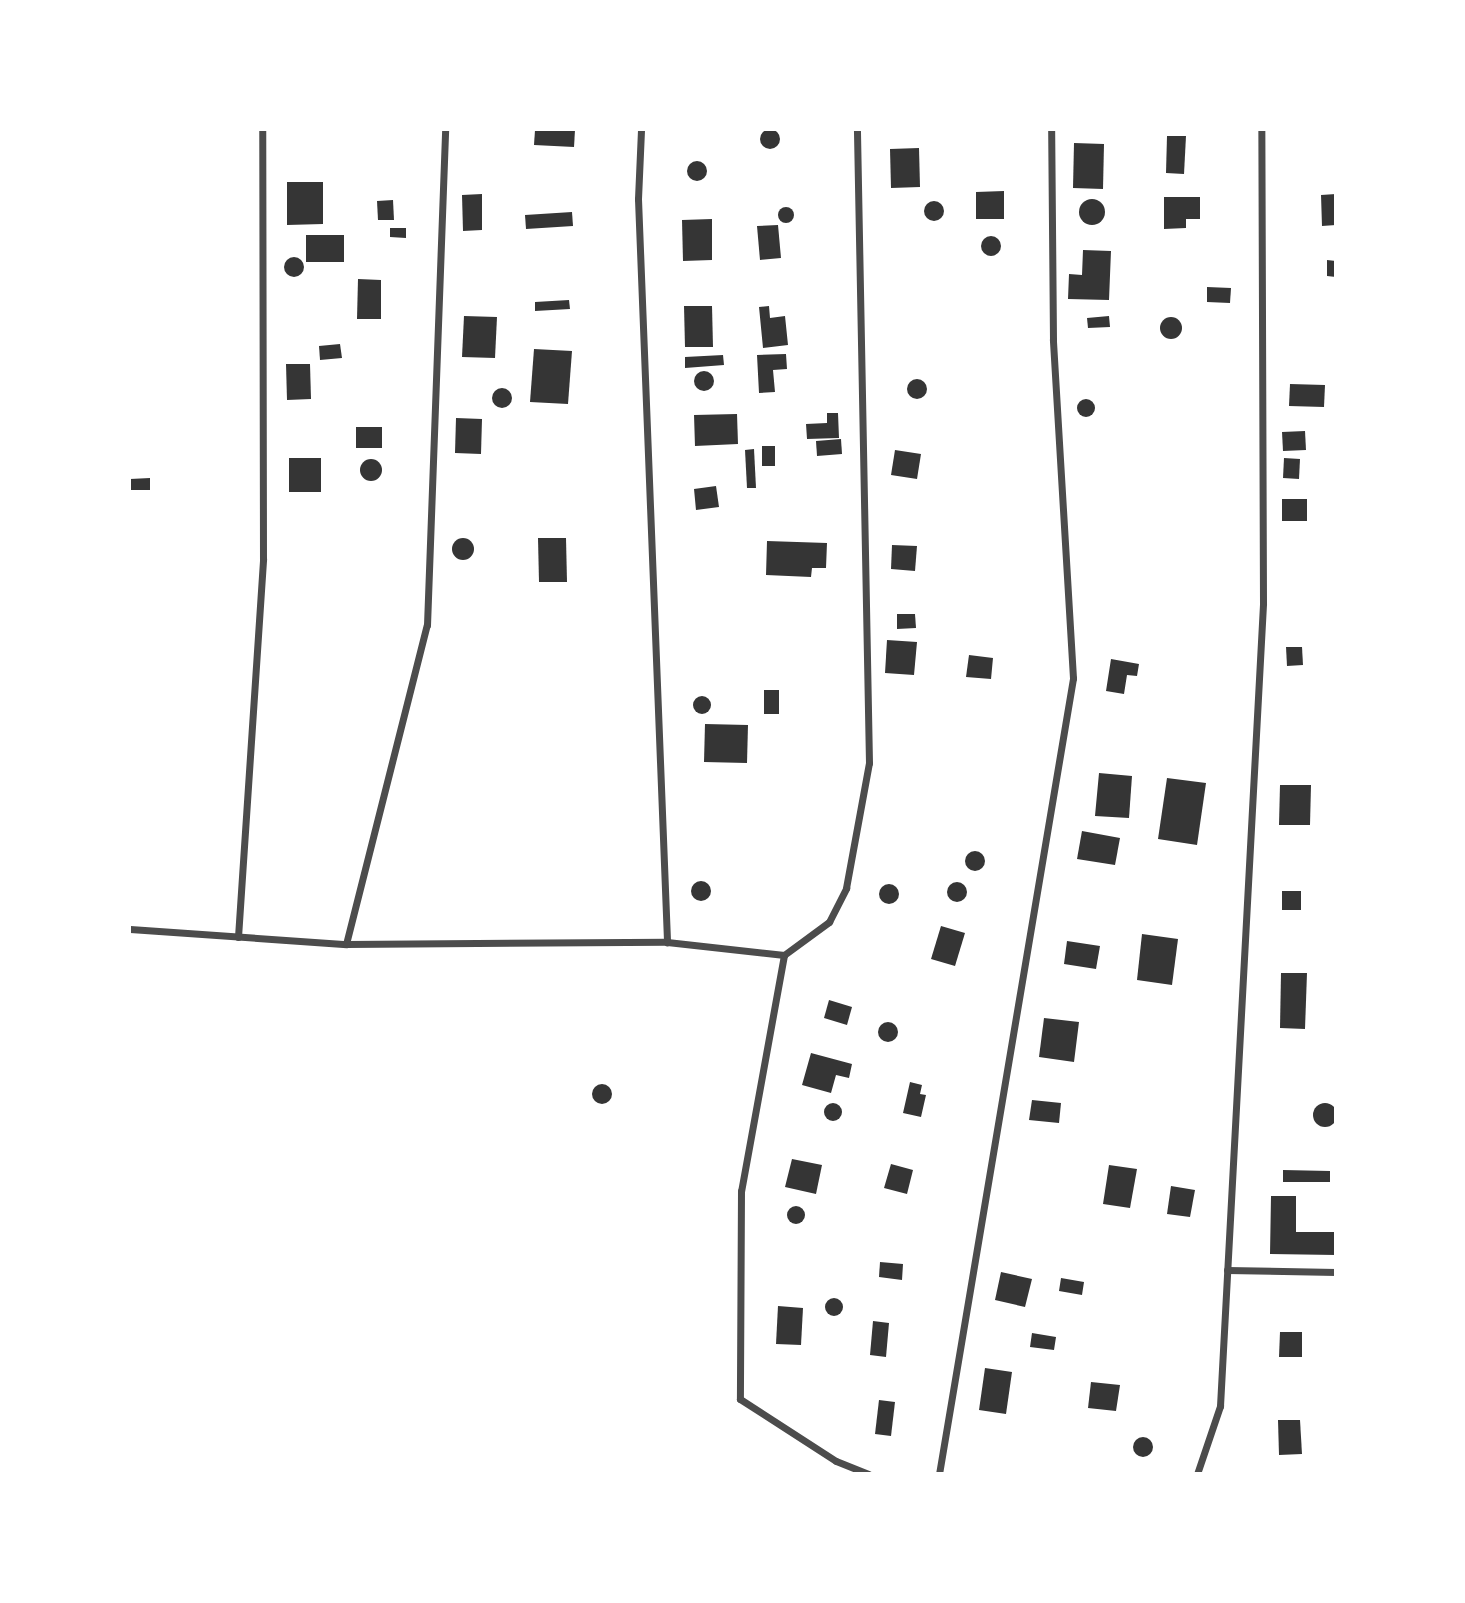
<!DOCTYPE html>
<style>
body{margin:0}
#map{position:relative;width:1465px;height:1603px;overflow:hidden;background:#fff;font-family:Commissioner,sans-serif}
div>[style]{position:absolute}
.building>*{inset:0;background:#353535}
.round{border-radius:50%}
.minor>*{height:7px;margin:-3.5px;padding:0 3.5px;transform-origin:3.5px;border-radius:3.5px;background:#4c4c4c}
span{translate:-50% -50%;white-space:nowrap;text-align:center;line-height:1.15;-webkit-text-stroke:5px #fff;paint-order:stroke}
.frame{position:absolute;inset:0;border:131px solid #fff;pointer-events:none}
</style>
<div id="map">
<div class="building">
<i class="round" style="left:760px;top:129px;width:20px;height:20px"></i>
<i style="clip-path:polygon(535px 130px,575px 130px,574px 147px,534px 145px)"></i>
<i style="clip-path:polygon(1167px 136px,1186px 136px,1184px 174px,1166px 173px)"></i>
<i style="clip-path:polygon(1074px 143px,1104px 144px,1103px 189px,1073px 188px)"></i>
<i style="clip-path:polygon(919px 148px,920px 187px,891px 188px,890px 149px)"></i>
<i class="round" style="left:687px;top:161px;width:20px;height:20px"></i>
<i style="clip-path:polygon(287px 182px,323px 182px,323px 224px,287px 225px)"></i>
<i style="clip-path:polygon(1004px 191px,1004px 219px,976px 219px,976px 192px)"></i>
<i style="clip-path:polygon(482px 194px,482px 230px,463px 231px,462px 195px)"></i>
<i style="clip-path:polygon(1336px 194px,1336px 225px,1322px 226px,1321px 195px)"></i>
<i style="clip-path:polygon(1164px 197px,1200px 197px,1200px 219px,1186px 219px,1186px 228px,1164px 229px)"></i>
<i class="round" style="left:1079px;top:199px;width:26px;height:26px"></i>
<i style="clip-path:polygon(393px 200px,394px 220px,378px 220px,377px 201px)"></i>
<i class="round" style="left:924px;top:201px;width:20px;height:20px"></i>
<i class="round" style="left:778px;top:207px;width:16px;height:16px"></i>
<i style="clip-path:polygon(572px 212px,573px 226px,526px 229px,525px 215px)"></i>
<i style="clip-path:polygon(712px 219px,712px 260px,683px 261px,682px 220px)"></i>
<i style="clip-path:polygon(778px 225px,781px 258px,760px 260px,757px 226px)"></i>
<i style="clip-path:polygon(390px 228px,406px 228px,406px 238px,390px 237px)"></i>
<i style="clip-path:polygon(306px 235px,344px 235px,344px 262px,306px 262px)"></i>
<i class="round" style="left:981px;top:236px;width:20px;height:20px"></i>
<i style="clip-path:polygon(1083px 250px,1111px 251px,1109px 300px,1068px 299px,1069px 274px,1082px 275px)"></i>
<i class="round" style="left:284px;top:257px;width:20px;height:20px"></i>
<i style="clip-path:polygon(1327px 260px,1336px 261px,1336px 277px,1327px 276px)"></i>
<i style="clip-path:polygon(358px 279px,381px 280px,381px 319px,357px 319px)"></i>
<i style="clip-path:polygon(1207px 287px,1231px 288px,1230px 303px,1207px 302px)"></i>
<i style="clip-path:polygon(569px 300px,570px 309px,535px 311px,535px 302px)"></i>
<i style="clip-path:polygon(684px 306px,712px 306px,713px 347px,685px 347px)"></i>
<i style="clip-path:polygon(769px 306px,770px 318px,785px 316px,788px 345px,763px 348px,759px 307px)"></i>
<i style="clip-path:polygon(464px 316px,497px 317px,495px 358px,462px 357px)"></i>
<i style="clip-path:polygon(1109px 316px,1110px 327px,1088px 328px,1087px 318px)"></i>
<i class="round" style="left:1160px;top:317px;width:22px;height:22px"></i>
<i style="clip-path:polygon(340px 344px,342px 358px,320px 360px,319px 346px)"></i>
<i style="clip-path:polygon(534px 349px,572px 351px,568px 404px,530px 402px)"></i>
<i style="clip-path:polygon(786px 354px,787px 369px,773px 370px,775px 392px,759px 393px,757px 355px)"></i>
<i style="clip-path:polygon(723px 355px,724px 365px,685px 368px,685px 357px)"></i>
<i style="clip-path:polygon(286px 364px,310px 364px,311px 399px,287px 400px)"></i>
<i class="round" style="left:694px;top:371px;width:20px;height:20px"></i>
<i class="round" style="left:907px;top:379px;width:20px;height:20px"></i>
<i style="clip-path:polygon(1290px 384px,1325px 385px,1324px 407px,1289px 406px)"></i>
<i class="round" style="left:492px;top:388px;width:20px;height:20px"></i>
<i class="round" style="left:1077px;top:399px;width:18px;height:18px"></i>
<i style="clip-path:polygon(827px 413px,838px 413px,839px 438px,807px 439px,806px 424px,827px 423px)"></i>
<i style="clip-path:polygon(737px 414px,738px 444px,695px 446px,694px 415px)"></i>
<i style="clip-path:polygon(456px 418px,482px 419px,481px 454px,455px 453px)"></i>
<i style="clip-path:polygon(356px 427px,382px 427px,382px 448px,356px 448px)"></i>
<i style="clip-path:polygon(1305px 431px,1306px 450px,1283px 451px,1282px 432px)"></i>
<i style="clip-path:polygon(841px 439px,842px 454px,817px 456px,816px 441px)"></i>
<i style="clip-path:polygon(762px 446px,775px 446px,775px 466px,762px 466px)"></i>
<i style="clip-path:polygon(754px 449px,756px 488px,747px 488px,745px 450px)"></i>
<i style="clip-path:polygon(895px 450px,921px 454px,917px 479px,891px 475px)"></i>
<i style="clip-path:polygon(289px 458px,321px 458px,321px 492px,289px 492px)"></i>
<i style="clip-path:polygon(1284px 458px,1300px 459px,1299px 479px,1283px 478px)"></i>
<i class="round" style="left:360px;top:459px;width:22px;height:22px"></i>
<i style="clip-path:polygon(150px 478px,150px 490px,130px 490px,130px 479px)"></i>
<i style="clip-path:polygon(716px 486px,719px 507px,696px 510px,694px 489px)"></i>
<i style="clip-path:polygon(1282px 499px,1307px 499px,1307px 521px,1282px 521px)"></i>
<i style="clip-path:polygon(538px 538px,566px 538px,567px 582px,539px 582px)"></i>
<i class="round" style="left:452px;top:538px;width:22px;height:22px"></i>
<i style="clip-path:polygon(767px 541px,827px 543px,826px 568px,812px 568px,811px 577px,766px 575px)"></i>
<i style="clip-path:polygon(892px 545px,917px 546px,915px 571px,891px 569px)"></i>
<i style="clip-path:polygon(897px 614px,915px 614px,916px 628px,897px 629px)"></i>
<i style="clip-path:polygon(887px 640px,917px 642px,914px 675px,885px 673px)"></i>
<i style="clip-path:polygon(1286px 647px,1302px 647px,1303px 665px,1287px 666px)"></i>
<i style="clip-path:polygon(969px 655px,993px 658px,991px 679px,966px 677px)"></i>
<i style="clip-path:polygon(1111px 659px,1139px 664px,1137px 676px,1127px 675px,1124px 694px,1106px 691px)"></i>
<i style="clip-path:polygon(764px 690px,779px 690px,779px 714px,764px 714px)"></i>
<i class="round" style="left:693px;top:696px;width:18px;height:18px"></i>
<i style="clip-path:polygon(705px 724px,748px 725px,747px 763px,704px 762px)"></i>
<i style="clip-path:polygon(1099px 773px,1132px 776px,1129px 818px,1095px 816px)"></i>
<i style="clip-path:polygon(1167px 778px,1206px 783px,1197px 845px,1158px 839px)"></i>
<i style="clip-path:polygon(1280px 785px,1311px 785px,1310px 825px,1279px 825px)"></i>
<i style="clip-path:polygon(1082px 831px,1120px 838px,1115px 865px,1077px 859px)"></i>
<i class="round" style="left:965px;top:851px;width:20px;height:20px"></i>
<i class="round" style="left:691px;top:881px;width:20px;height:20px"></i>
<i class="round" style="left:947px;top:882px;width:20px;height:20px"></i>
<i class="round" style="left:879px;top:884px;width:20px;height:20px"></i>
<i style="clip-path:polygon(1282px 891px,1301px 891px,1301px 910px,1282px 910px)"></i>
<i style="clip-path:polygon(941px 926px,965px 933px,955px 966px,931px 959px)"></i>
<i style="clip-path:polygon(1142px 934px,1178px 939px,1172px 985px,1137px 980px)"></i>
<i style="clip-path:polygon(1067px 941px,1100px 946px,1096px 969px,1064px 964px)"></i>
<i style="clip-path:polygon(1281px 973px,1307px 973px,1305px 1029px,1280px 1028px)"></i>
<i style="clip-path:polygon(829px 1000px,852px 1007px,847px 1025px,824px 1018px)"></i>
<i style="clip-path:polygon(1044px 1018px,1079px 1022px,1074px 1062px,1039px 1057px)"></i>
<i class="round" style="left:878px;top:1022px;width:20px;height:20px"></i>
<i style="clip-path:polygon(811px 1053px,852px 1064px,849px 1078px,836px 1075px,831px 1093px,802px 1085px)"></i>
<i style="clip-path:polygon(910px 1082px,922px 1085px,920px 1094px,926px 1095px,921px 1117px,903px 1113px)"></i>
<i class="round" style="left:592px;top:1084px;width:20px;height:20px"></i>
<i style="clip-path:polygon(1032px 1100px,1061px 1103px,1059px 1123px,1029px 1120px)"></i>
<i class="round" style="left:824px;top:1103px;width:18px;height:18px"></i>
<i class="round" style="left:1313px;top:1103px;width:24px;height:24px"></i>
<i style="clip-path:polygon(792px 1159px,822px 1165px,816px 1194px,785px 1187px)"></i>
<i style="clip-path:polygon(891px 1164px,913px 1170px,907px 1194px,884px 1188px)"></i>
<i style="clip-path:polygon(1109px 1165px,1137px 1169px,1130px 1208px,1103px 1204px)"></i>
<i style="clip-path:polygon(1283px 1170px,1330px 1171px,1330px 1182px,1283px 1182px)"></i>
<i style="clip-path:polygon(1171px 1186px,1195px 1190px,1190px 1217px,1167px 1214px)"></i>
<i style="clip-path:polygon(1271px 1196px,1296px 1196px,1296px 1232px,1336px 1232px,1336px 1255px,1270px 1254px)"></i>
<i class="round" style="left:787px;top:1206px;width:18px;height:18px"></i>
<i style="clip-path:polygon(880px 1262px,903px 1264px,902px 1280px,879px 1277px)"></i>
<i style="clip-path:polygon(1001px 1272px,1032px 1279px,1025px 1307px,995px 1300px)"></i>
<i style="clip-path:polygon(1061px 1278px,1084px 1282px,1082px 1295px,1059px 1291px)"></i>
<i class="round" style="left:825px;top:1298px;width:18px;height:18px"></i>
<i style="clip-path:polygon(778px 1306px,803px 1308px,801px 1345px,776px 1344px)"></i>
<i style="clip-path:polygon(873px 1321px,889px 1323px,886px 1357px,870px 1355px)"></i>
<i style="clip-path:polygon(1280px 1332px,1302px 1332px,1302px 1357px,1279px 1357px)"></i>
<i style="clip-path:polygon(1032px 1333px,1056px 1337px,1054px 1350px,1030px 1347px)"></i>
<i style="clip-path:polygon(985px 1368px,1012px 1372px,1006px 1414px,979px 1410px)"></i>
<i style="clip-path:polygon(1091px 1382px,1120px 1385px,1116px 1411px,1088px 1408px)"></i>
<i style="clip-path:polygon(879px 1400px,895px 1402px,891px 1436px,875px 1434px)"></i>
<i style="clip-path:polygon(1278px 1420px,1300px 1420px,1302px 1454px,1279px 1455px)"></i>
<i class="round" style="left:1133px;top:1437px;width:20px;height:20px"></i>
</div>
<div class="minor">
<i style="left:641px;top:130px;width:69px;rotate:92.5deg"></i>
<i style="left:638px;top:199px;width:744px;rotate:87.76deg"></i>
<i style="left:130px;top:929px;width:217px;rotate:4deg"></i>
<i style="left:346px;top:944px;width:321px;rotate:-0.4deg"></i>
<i style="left:667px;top:942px;width:118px;rotate:6.3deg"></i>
<i style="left:784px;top:955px;width:240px;rotate:100.3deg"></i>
<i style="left:741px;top:1191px;width:208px;rotate:90.3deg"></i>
<i style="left:740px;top:1399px;width:114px;rotate:32.9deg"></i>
<i style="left:836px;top:1461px;width:35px;rotate:22deg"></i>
<i style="left:238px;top:937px;width:379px;rotate:-86.2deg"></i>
<i style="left:263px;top:559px;width:429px;rotate:-90.1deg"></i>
<i style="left:346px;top:944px;width:329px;rotate:-75.8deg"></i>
<i style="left:427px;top:625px;width:495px;rotate:-87.9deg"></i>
<i style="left:784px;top:955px;width:56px;rotate:-36.3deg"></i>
<i style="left:829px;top:922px;width:38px;rotate:-63deg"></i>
<i style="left:846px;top:888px;width:127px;rotate:-79.6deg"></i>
<i style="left:869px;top:763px;width:633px;rotate:-91.09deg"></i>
<i style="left:1227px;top:1270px;width:109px;rotate:1.1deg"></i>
<i style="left:939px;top:1474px;width:807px;rotate:-80.44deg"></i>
<i style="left:1073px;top:678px;width:339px;rotate:-93.4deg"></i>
<i style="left:1053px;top:340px;width:210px;rotate:-90.5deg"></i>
<i style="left:1197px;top:1474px;width:72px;rotate:-71.3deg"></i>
<i style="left:1220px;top:1406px;width:804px;rotate:-86.93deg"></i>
<i style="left:1263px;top:603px;width:473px;rotate:-90.2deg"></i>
</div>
<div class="frame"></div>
</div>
